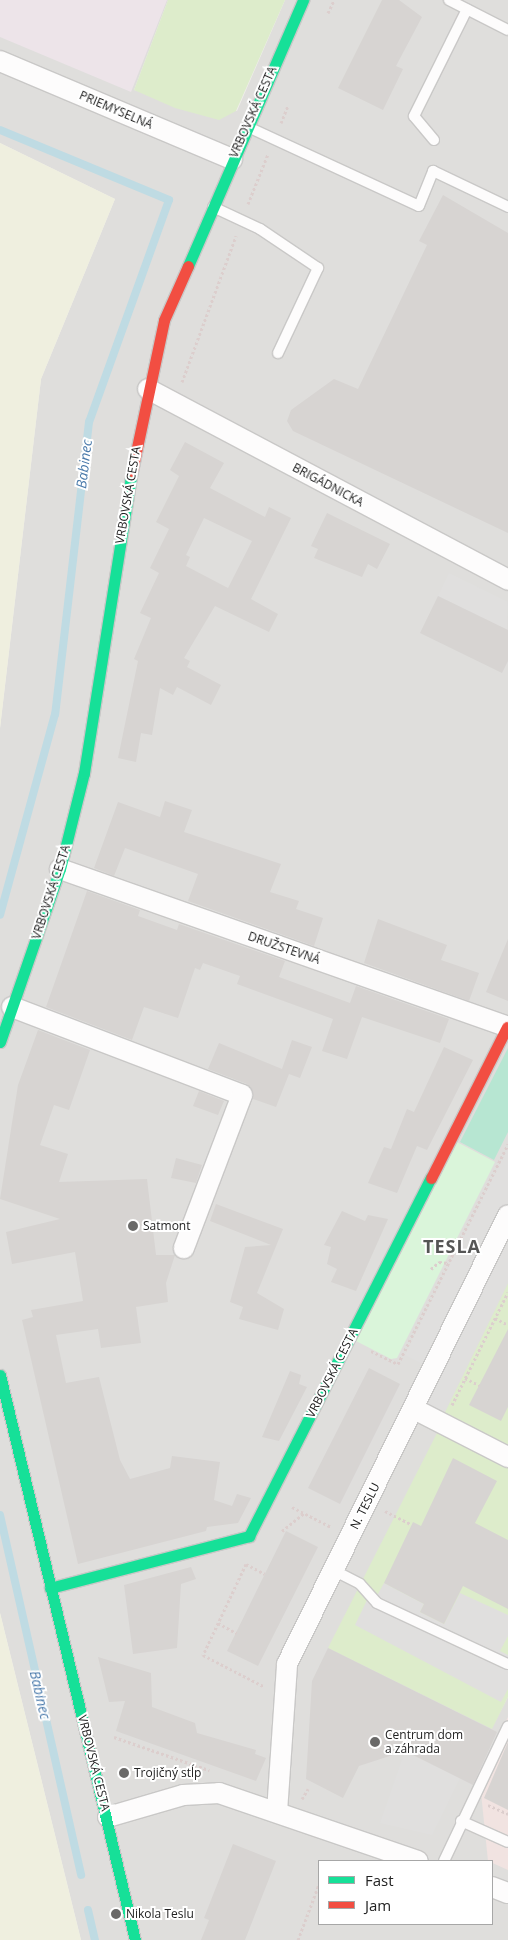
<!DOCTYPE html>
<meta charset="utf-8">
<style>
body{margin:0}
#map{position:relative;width:508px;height:1940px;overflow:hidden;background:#f0eeeb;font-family:"Open Sans",sans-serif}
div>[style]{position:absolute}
.residential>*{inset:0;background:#dfdedc}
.commercial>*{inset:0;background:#f1e3e1}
.industrial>*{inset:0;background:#ede4e9}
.farmland>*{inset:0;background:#efefdf}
.grass>*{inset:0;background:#ddeccb}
.park>*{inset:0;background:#daf5da}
.pitch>*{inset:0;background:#b7e6d2}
.parking>*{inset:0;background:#e0dfde}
.stream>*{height:8px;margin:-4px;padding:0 4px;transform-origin:4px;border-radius:4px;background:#bfdbe3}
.building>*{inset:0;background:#d7d4d2}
.path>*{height:3px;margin-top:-1.5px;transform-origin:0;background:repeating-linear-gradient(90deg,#dccecd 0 2.5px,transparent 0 5px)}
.roads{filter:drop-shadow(1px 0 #c9c8c7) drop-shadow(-1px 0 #c9c8c7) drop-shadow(0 1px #c9c8c7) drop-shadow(0 -1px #c9c8c7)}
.lane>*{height:10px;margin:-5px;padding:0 5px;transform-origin:5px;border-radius:5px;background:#fdfcfc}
.street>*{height:20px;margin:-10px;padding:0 10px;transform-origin:10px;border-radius:10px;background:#fdfcfc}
.fast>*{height:11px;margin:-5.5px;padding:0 5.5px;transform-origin:5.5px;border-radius:5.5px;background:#16e098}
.jam>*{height:11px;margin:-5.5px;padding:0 5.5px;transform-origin:5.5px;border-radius:5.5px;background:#f24e42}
.dots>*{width:14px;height:14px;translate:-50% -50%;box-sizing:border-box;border:2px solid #fff;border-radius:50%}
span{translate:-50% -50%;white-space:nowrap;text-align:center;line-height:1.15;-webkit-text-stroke:4px #fff;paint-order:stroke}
.street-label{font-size:12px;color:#222}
.poi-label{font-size:12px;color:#222}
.left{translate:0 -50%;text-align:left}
.water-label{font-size:14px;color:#4a7aab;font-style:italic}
.district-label{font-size:18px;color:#555;font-weight:700;letter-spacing:1px}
.legend{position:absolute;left:318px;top:1860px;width:175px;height:65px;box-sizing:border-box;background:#fff;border:1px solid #a7a7a7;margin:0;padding:6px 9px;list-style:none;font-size:15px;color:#222}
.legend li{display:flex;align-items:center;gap:10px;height:25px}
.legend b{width:25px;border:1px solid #a7a7a7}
</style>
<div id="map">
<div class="residential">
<i style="clip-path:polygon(evenodd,0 0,168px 0,134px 90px,237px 111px,285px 0,508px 0,508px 1466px,491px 1729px,508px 1697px,508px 1940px,81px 1940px,0 1613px,0 728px,41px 379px,115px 199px,0 143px,0 0,319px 1861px,492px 1861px,492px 1924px,319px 1924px,319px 1861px)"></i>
</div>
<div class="commercial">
<i style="clip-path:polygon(508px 1717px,508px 1870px,488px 1861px,479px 1773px)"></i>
</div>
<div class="industrial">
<i style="clip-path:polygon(0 0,167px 0,131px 92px,0 37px)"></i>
</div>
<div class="farmland">
<i style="clip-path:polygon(0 143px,115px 199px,41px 379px,0 728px)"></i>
<i style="clip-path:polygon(0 1613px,81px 1940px,0 1940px)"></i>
</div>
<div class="grass">
<i style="clip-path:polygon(168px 0,285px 0,236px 111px,219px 120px,175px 108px,134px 90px)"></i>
<i style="clip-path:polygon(508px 1283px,508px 1452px,443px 1416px)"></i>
<i style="clip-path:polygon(438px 1431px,508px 1466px,508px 1697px,492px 1729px,328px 1648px)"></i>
</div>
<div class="park">
<i style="clip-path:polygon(455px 1141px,495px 1162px,397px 1358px,391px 1359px,356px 1341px)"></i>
</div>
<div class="pitch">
<i style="clip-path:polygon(508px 1048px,508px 1132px,494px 1160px,460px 1142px)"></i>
</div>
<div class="parking">
<i style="clip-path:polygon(449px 573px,508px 602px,507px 630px,438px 596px)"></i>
<i style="clip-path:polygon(508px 1147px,508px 1283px,443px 1416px,408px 1399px,425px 1365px,405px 1355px)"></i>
<i style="clip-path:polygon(384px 1583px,424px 1604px,420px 1612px,444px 1624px,460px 1593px,508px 1615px,508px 1636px,500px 1651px,508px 1655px,508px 1689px,501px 1702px,355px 1625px,367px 1600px,373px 1603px)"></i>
<i style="clip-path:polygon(405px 1751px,460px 1778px,432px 1835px,380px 1823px)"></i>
</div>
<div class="stream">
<i style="left:0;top:130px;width:183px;rotate:22.5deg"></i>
<i style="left:169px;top:200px;width:236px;rotate:109.8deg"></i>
<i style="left:89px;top:422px;width:294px;rotate:96.6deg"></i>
<i style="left:55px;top:714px;width:208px;rotate:105.3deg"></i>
<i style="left:0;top:1515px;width:369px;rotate:77.3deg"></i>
<i style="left:88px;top:1910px;width:31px;rotate:77deg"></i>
</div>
<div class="building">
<i style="clip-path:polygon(382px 0,399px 0,422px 17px,396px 66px,403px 69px,383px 110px,338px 88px)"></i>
<i style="clip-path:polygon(443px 195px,508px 233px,508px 533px,293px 431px,287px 421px,291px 410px,334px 379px,358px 389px,427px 245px,419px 241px)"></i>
<i style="clip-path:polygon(evenodd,185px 442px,224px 463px,210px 488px,265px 517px,269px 507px,291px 518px,251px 599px,278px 614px,269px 632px,215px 606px,184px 658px,190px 661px,187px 667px,221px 685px,211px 705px,177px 687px,173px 695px,160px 688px,152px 735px,141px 733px,136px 762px,118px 758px,138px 661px,134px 659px,151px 618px,140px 613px,159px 573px,150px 568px,169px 529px,156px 522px,179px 476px,170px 470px,185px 442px,204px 518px,252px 541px,228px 588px,186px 566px,190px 557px,186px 555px,204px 518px)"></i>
<i style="clip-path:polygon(327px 513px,390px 544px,377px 569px,368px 564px,362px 577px,314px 558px,318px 549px,311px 546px)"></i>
<i style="clip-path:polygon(438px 596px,508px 630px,508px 661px,502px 673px,420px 633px)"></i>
<i style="clip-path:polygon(165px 801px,192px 810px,184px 832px,281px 864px,270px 892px,299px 901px,296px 909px,323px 918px,314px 946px,188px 901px,198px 874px,125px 848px,114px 876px,94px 868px,118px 802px,160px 817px)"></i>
<i style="clip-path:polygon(87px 891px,140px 910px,138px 916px,177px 930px,179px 924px,285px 961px,279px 977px,350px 1003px,356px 986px,449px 1019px,440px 1043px,362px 1017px,347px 1059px,322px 1051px,333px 1019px,237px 984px,240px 976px,203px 963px,200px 970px,195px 968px,178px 1018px,144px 1007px,132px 1040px,46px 1007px)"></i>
<i style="clip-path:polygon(378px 919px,447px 945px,441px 960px,479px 973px,469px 1001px,364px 963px)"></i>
<i style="clip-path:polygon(508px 939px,508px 1001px,486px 992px)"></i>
<i style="clip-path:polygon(38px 1030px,90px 1050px,69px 1110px,54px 1105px,40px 1145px,68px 1154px,59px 1182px,147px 1179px,156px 1255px,175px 1255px,166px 1283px,168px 1302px,136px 1307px,141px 1343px,101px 1348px,98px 1329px,56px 1335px,66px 1383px,99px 1377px,120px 1460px,130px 1479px,170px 1468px,172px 1456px,220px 1462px,214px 1500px,232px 1506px,237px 1494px,251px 1498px,238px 1523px,207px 1527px,206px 1531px,78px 1564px,22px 1320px,33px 1317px,31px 1310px,83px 1301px,75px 1252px,12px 1264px,6px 1232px,60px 1219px,0 1199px,18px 1085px)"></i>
<i style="clip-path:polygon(292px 1040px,312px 1047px,300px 1078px,289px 1074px,276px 1107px,253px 1099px,247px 1084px,208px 1069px,219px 1043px,282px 1069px)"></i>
<i style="clip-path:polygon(444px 1047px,473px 1060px,427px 1150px,417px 1146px,397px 1193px,368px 1183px,384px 1147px,391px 1149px,407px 1109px,414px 1112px)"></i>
<i style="clip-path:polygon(199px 1091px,224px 1101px,218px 1115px,193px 1106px)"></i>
<i style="clip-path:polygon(176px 1158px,202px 1165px,196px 1183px,171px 1178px)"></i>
<i style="clip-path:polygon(216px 1204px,283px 1229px,257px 1293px,284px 1309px,278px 1330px,239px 1319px,243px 1307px,230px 1302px,245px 1247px,271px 1245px,210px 1221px)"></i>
<i style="clip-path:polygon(342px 1211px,365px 1221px,368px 1215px,388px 1219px,356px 1291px,331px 1282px,337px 1269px,327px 1264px,331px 1247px,324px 1245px)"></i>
<i style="clip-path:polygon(508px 1329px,508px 1407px,501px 1421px,469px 1405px)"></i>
<i style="clip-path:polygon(369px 1368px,400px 1384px,340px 1504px,308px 1488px)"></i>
<i style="clip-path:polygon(290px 1371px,301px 1375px,299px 1384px,307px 1387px,279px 1441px,262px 1437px)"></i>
<i style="clip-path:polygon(453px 1458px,497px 1481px,475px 1523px,508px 1540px,508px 1609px,463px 1586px,444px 1624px,420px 1612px,424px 1604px,384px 1583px,413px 1522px,421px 1526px)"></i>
<i style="clip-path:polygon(286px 1531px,318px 1547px,258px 1666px,227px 1651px)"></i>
<i style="clip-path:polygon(191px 1567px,196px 1579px,181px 1584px,177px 1648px,133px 1654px,124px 1585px)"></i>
<i style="clip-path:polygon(328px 1648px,497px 1732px,473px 1785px,405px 1751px,359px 1766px,343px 1798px,306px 1779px,312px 1681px)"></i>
<i style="clip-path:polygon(98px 1657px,151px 1673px,152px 1707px,195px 1723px,197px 1733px,256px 1750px,255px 1754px,266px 1758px,256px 1781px,116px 1731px,125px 1701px,109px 1702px)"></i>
<i style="clip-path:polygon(508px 1742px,508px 1810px,484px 1798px)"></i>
<i style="clip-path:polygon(233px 1844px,276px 1861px,245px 1940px,201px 1940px,209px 1920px,204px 1918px)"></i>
</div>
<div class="path">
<i style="left:328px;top:13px;width:14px;rotate:-65deg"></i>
<i style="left:281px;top:123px;width:18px;rotate:-68deg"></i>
<i style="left:248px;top:204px;width:54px;rotate:-68.2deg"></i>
<i style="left:182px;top:382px;width:156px;rotate:-69.7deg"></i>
<i style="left:431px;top:1269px;width:11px;rotate:-41deg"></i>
<i style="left:439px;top:1262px;width:9px;rotate:6deg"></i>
<i style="left:495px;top:1318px;width:15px;rotate:28deg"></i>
<i style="left:371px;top:1351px;width:30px;rotate:26deg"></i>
<i style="left:398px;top:1364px;width:246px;rotate:-63.4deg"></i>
<i style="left:465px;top:1378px;width:16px;rotate:27deg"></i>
<i style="left:452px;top:1405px;width:126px;rotate:-63.6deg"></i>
<i style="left:292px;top:1507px;width:44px;rotate:27.1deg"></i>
<i style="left:385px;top:1511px;width:30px;rotate:27deg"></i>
<i style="left:282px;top:1531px;width:28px;rotate:-39deg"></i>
<i style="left:246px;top:1564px;width:101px;rotate:115.3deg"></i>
<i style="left:203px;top:1655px;width:68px;rotate:27.3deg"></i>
<i style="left:246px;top:1564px;width:21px;rotate:28deg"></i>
<i style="left:218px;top:1623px;width:21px;rotate:29deg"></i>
<i style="left:114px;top:1737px;width:101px;rotate:19.2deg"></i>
<i style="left:302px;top:1799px;width:12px;rotate:-59deg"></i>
<i style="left:488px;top:1805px;width:22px;rotate:24deg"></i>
<i style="left:298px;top:1940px;width:60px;rotate:-69.4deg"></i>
</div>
<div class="roads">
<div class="lane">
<i style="left:449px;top:0;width:66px;rotate:27deg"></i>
<i style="left:248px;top:127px;width:188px;rotate:24.8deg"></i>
<i style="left:419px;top:206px;width:38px;rotate:-68deg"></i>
<i style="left:433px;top:171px;width:83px;rotate:25.6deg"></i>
<i style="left:434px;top:140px;width:31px;rotate:-130deg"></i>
<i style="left:414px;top:116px;width:119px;rotate:-63.6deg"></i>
<i style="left:213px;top:207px;width:52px;rotate:25.1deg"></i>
<i style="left:260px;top:229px;width:70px;rotate:33.9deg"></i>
<i style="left:318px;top:268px;width:94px;rotate:115.2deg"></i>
<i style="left:333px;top:1570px;width:30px;rotate:27deg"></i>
<i style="left:360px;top:1584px;width:25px;rotate:48deg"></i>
<i style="left:377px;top:1603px;width:144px;rotate:25.1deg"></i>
<i style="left:461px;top:1821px;width:51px;rotate:24.1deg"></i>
<i style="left:444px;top:1861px;width:149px;rotate:-64.6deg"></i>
</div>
<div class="street">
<i style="left:0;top:61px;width:252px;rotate:22.9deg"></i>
<i style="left:148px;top:389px;width:408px;rotate:27.9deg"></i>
<i style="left:60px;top:869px;width:475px;rotate:19.4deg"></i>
<i style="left:12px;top:1007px;width:246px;rotate:20.9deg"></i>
<i style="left:242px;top:1095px;width:164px;rotate:110.8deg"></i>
<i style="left:414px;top:1409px;width:106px;rotate:27.1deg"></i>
<i style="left:277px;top:1812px;width:148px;rotate:-86.1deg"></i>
<i style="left:287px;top:1664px;width:500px;rotate:-63.79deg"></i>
<i style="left:108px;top:1817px;width:78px;rotate:-16.3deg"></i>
<i style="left:183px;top:1795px;width:36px;rotate:-3deg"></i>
<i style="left:219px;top:1793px;width:210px;rotate:18.9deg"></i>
<i style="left:492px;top:1887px;width:17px;rotate:21deg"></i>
</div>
<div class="fast">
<i style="left:188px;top:266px;width:290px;rotate:-66.6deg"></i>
<i style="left:0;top:1042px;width:183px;rotate:-70.9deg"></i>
<i style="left:60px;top:869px;width:99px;rotate:-76deg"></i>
<i style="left:84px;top:773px;width:306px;rotate:-81deg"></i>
<i style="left:0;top:1375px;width:581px;rotate:76.56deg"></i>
<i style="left:50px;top:1588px;width:206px;rotate:-14.6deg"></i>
<i style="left:249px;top:1536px;width:402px;rotate:-63.1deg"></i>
</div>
<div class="jam">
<i style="left:132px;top:471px;width:154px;rotate:-78deg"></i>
<i style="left:164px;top:320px;width:59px;rotate:-66deg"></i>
<i style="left:431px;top:1178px;width:169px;rotate:-63.3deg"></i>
</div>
</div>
<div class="dots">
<i style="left:133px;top:1226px;background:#6a6968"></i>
<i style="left:375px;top:1742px;background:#6a6968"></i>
<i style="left:124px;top:1773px;background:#6a6968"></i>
<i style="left:116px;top:1914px;background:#6a6968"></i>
</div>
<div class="street-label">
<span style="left:116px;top:110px;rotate:23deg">PRIEMYSELNÁ</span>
<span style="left:253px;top:112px;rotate:-66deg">VRBOVSKÁ CESTA</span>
<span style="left:328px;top:485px;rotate:28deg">BRIGÁDNICKA</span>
<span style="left:128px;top:495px;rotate:-80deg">VRBOVSKÁ CESTA</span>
<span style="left:51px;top:892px;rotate:-72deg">VRBOVSKÁ CESTA</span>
<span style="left:284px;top:948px;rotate:19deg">DRUŽSTEVNÁ</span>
<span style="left:332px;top:1373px;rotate:-63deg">VRBOVSKÁ CESTA</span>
<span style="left:365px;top:1506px;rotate:-63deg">N. TESLU</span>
<span style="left:94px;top:1763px;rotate:76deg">VRBOVSKÁ CESTA</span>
</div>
<div class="poi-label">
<span class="left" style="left:143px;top:1226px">Satmont</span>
<span class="left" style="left:385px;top:1742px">Centrum dom<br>a záhrada</span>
<span class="left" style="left:134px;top:1773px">Trojičný stĺp</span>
<span class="left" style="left:126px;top:1914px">Nikola Teslu</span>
</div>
<div class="water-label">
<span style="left:84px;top:464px;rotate:-83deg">Babinec</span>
<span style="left:40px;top:1695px;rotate:77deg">Babinec</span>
</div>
<div class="district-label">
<span style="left:452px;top:1246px">TESLA</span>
</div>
<ul class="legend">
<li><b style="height:6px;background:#16e098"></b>Fast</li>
<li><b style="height:6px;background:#f24e42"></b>Jam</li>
</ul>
</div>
